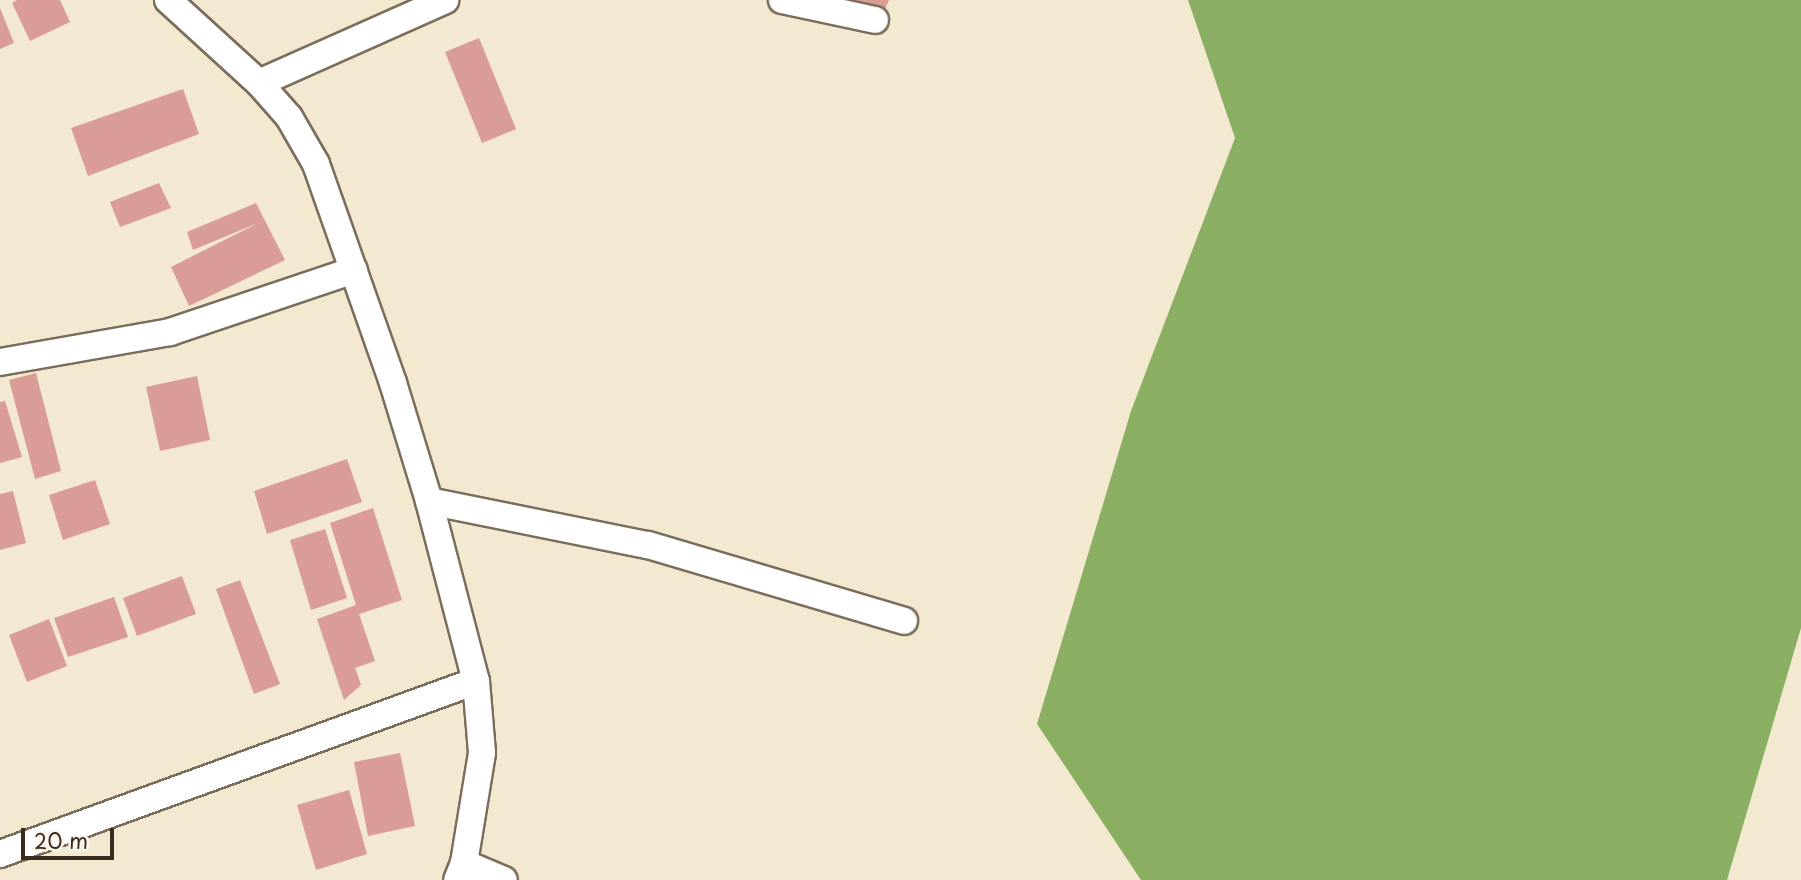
<!DOCTYPE html>
<style>
body{margin:0}
#map{position:relative;width:1801px;height:880px;overflow:hidden;background:#f2e9d0;font-family:"Playpen Sans",sans-serif}
div>[style]{position:absolute}
.forest>*{inset:0;background:#8aaf63}
.building>*{inset:0;background:#d99d95}
.roads{filter:drop-shadow(2px 0 #7b6d5c) drop-shadow(-2px 0 #7b6d5c) drop-shadow(0 2px #7b6d5c) drop-shadow(0 -2px #7b6d5c)}
.minor>*{height:26px;margin:-13px;padding:0 13px;transform-origin:13px;border-radius:13px;background:#fff}
span{translate:-50% -50%;white-space:nowrap;text-align:center;line-height:1.15;-webkit-text-stroke:6px #fbf7ec;paint-order:stroke}
.scale{position:absolute;left:21px;top:828px;width:93px;height:32px;box-sizing:border-box;border:4px solid #3b2a1e;border-top:0;padding-left:9px;font-size:21px;line-height:24px;white-space:nowrap;color:#3b2a1e;-webkit-text-stroke:5px #fbf7ec;paint-order:stroke}
</style>
<div id="map">
<div class="forest">
<i style="clip-path:polygon(1188px 0,1801px 0,1801px 628px,1727px 880px,1141px 880px,1037px 724px,1131px 411px,1235px 138px)"></i>
</div>
<div class="building">
<i style="clip-path:polygon(17px 0,60px 0,70px 22px,30px 41px,12px 3px)"></i>
<i style="clip-path:polygon(855px 0,889px 0,884px 12px)"></i>
<i style="clip-path:polygon(0 8px,14px 43px,0 49px)"></i>
<i style="clip-path:polygon(479px 38px,516px 129px,482px 143px,445px 52px)"></i>
<i style="clip-path:polygon(183px 89px,199px 134px,88px 176px,71px 128px)"></i>
<i style="clip-path:polygon(159px 183px,171px 208px,120px 227px,110px 202px)"></i>
<i style="clip-path:polygon(256px 203px,285px 260px,189px 306px,171px 267px,258px 223px,193px 250px,187px 232px)"></i>
<i style="clip-path:polygon(36px 373px,61px 471px,35px 479px,9px 380px)"></i>
<i style="clip-path:polygon(197px 376px,210px 440px,160px 451px,146px 387px)"></i>
<i style="clip-path:polygon(5px 401px,22px 457px,0 463px,0 402px)"></i>
<i style="clip-path:polygon(347px 459px,362px 502px,267px 534px,254px 491px)"></i>
<i style="clip-path:polygon(95px 480px,110px 524px,63px 540px,49px 495px)"></i>
<i style="clip-path:polygon(13px 491px,26px 543px,0 550px,0 494px)"></i>
<i style="clip-path:polygon(373px 508px,402px 600px,359px 614px,375px 661px,355px 668px,361px 685px,344px 700px,317px 619px,356px 605px,330px 523px)"></i>
<i style="clip-path:polygon(325px 529px,347px 598px,311px 610px,290px 540px)"></i>
<i style="clip-path:polygon(182px 576px,196px 614px,137px 636px,123px 598px)"></i>
<i style="clip-path:polygon(240px 580px,280px 684px,254px 694px,216px 589px)"></i>
<i style="clip-path:polygon(114px 597px,128px 637px,68px 657px,54px 618px)"></i>
<i style="clip-path:polygon(49px 619px,67px 666px,27px 682px,9px 635px)"></i>
<i style="clip-path:polygon(400px 753px,415px 826px,368px 836px,354px 762px)"></i>
<i style="clip-path:polygon(349px 790px,367px 854px,316px 870px,297px 805px)"></i>
</div>
<div class="roads">
<div class="minor">
<i style="left:168px;top:0;width:123px;rotate:42.4deg"></i>
<i style="left:259px;top:83px;width:45px;rotate:48.6deg"></i>
<i style="left:289px;top:117px;width:54px;rotate:60.1deg"></i>
<i style="left:316px;top:164px;width:232px;rotate:70.6deg"></i>
<i style="left:393px;top:383px;width:123px;rotate:73deg"></i>
<i style="left:429px;top:501px;width:186px;rotate:75.4deg"></i>
<i style="left:476px;top:681px;width:72px;rotate:85.2deg"></i>
<i style="left:482px;top:753px;width:111px;rotate:99.3deg"></i>
<i style="left:464px;top:863px;width:18px;rotate:112deg"></i>
<i style="left:782px;top:0;width:95px;rotate:12.1deg"></i>
<i style="left:259px;top:83px;width:204px;rotate:-24deg"></i>
<i style="left:0;top:362px;width:173px;rotate:-10deg"></i>
<i style="left:170px;top:332px;width:194px;rotate:-18.6deg"></i>
<i style="left:429px;top:501px;width:223px;rotate:11.4deg"></i>
<i style="left:648px;top:545px;width:267px;rotate:16.5deg"></i>
<i style="left:0;top:854px;width:506px;rotate:-19.97deg"></i>
<i style="left:464px;top:863px;width:43px;rotate:23deg"></i>
</div>
</div>
<div class="scale">20 m</div>
</div>
